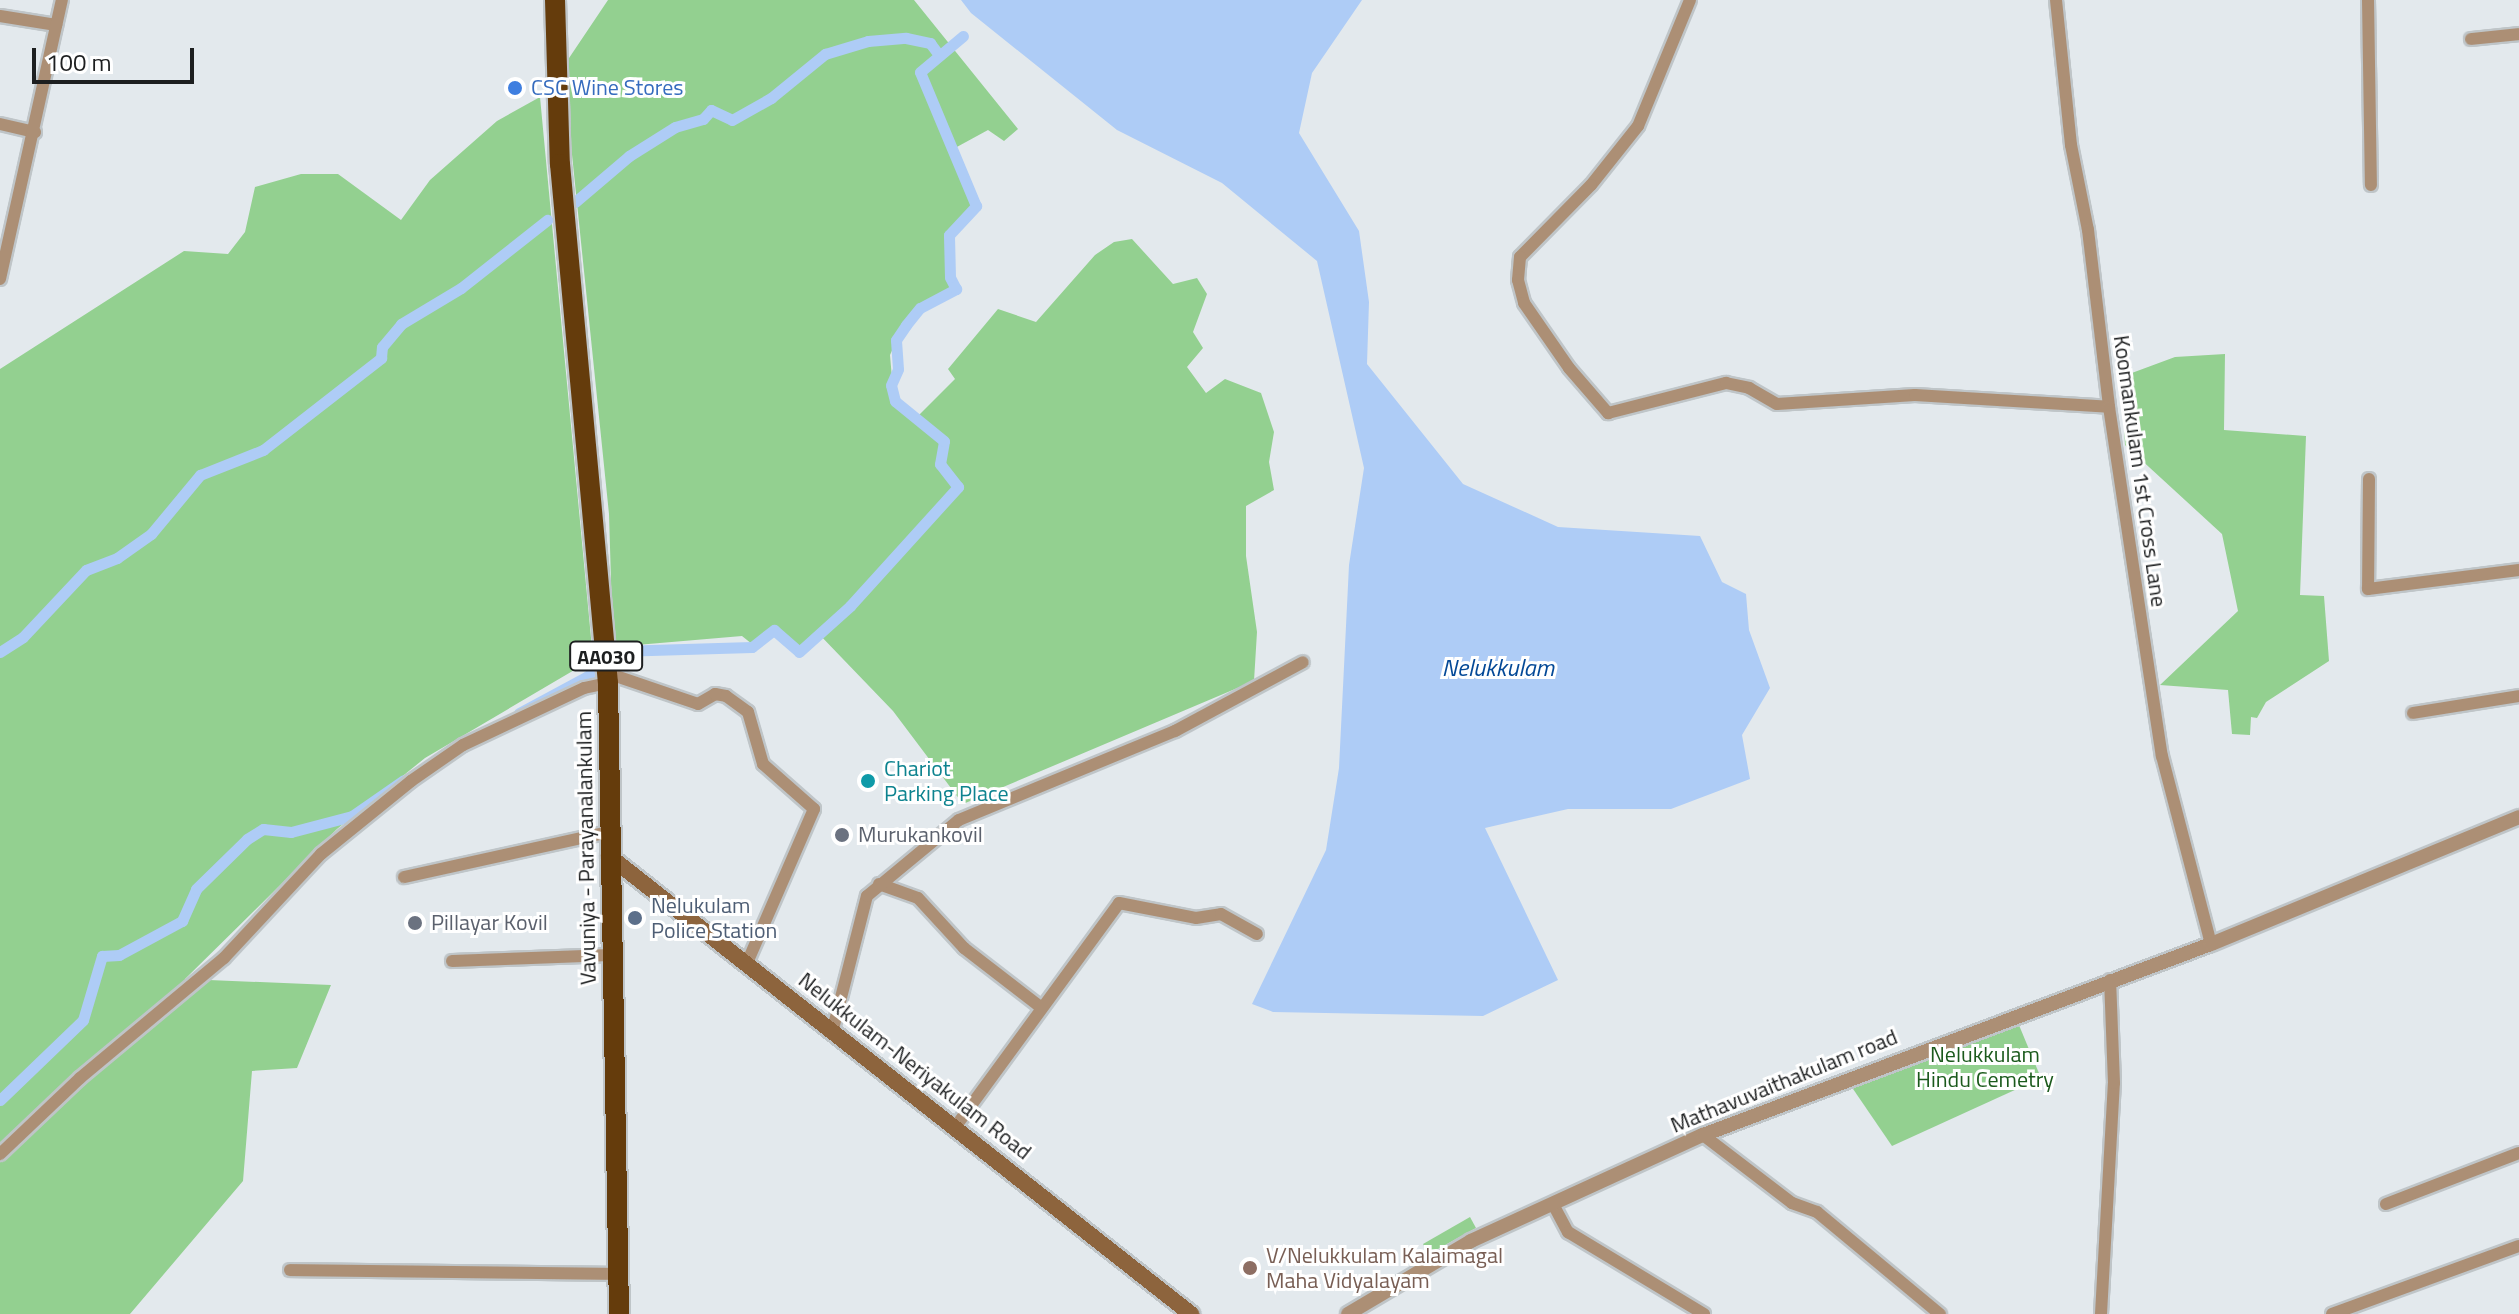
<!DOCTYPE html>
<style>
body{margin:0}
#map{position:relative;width:2519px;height:1314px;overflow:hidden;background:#e3e9ed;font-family:"Titillium Web",sans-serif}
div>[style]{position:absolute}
.green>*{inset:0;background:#93d090}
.water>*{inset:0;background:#aeccf6}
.canal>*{height:11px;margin:-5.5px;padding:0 5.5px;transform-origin:5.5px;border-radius:5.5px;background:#aeccf6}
.roads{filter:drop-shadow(2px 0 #bfc5c8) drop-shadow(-2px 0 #bfc5c8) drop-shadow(0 2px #bfc5c8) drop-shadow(0 -2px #bfc5c8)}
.minor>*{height:12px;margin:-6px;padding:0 6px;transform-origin:6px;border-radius:6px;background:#ac8f75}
.tertiary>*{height:14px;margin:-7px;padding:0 7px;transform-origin:7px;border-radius:7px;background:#ac8f75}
.secondary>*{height:16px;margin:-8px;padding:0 8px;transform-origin:8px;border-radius:8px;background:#8d643d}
.trunk>*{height:20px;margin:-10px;padding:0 10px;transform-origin:10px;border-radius:10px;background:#653c0c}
.dots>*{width:22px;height:22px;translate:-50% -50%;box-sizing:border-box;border:4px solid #fff;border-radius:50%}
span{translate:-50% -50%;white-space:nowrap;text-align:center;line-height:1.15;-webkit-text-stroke:6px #fff;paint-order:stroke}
.shield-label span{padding:2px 6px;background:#fff;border:2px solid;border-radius:6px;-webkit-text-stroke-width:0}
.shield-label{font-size:20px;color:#1d1f20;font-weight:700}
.shop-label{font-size:22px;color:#366cbe}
.left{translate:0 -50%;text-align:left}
.street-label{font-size:22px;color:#1d1f20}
.culture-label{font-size:22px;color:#0d838f}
.worship-label{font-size:22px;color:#5b616d}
.service-label{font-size:22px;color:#4e5e75}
.park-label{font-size:22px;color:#1b5a1c}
.education-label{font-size:22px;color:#785e54}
.water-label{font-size:24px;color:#044997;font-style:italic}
.scale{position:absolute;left:32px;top:48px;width:162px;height:36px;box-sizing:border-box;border:4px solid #1d1f20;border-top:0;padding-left:10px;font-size:24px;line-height:28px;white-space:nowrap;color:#1d1f20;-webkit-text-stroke:6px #fff;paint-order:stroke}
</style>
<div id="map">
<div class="green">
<i style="clip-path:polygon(608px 0,914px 0,1018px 129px,1004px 141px,988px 130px,955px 148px,972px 206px,946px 236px,951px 288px,907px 317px,890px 355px,894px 402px,914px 420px,955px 379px,948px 369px,998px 309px,1036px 322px,1095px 255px,1114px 242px,1132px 239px,1173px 284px,1197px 278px,1207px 294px,1193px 332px,1203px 348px,1187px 367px,1206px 393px,1225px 379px,1261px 393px,1274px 432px,1269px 462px,1274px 490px,1246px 506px,1246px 556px,1257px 632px,1254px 681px,963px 804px,893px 711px,817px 632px,798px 647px,773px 626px,752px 644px,742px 636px,613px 647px,609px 514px,563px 67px)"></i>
<i style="clip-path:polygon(540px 97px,593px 659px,425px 758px,337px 829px,185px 979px,331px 985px,297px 1068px,252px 1071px,243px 1181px,130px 1314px,0 1314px,0 369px,184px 251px,228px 254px,245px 232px,255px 187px,301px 174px,338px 174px,401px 220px,430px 180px,497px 121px)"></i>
<i style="clip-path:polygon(2225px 354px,2224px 430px,2306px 436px,2300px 595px,2324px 596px,2329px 661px,2266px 702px,2257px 718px,2251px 717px,2250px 735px,2232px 734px,2228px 690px,2160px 685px,2238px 611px,2222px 534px,2125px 445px,2121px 377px,2175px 357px)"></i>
<i style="clip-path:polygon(2016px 1018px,2041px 1078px,1892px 1146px,1851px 1086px)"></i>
<i style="clip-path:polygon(1470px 1217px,1476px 1228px,1429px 1254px,1423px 1244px)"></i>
</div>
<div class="water">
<i style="clip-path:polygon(961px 0,1362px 0,1312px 73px,1299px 133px,1359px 231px,1369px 302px,1367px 364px,1463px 484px,1558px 527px,1700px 536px,1722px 582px,1746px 594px,1749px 630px,1770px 688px,1742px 735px,1750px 779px,1671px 809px,1568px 809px,1485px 828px,1558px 980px,1483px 1016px,1273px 1012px,1252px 1004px,1326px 850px,1339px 768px,1349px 565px,1364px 468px,1317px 261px,1222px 183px,1117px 130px,971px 13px)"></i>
</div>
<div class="canal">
<i style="left:575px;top:202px;width:71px;rotate:-40.4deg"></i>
<i style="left:629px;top:156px;width:54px;rotate:-32.2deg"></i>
<i style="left:675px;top:127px;width:29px;rotate:-16deg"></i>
<i style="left:703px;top:119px;width:12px;rotate:-48deg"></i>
<i style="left:711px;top:110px;width:23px;rotate:25deg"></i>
<i style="left:732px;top:120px;width:45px;rotate:-29.4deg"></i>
<i style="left:771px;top:98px;width:70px;rotate:-39.2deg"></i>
<i style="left:825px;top:54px;width:45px;rotate:-16.8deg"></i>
<i style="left:868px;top:41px;width:38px;rotate:-5deg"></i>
<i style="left:906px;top:38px;width:25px;rotate:12deg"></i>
<i style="left:930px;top:43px;width:15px;rotate:53deg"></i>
<i style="left:0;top:652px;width:27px;rotate:-33deg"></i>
<i style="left:23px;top:637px;width:92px;rotate:-46.8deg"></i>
<i style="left:86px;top:570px;width:33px;rotate:-21deg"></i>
<i style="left:117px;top:558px;width:42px;rotate:-35.2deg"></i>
<i style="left:151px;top:534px;width:77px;rotate:-50.3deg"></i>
<i style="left:200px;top:475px;width:68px;rotate:-21.6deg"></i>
<i style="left:263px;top:450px;width:150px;rotate:-37.9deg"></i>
<i style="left:381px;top:358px;width:11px;rotate:-85deg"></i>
<i style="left:382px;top:347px;width:30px;rotate:-50deg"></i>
<i style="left:401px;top:324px;width:70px;rotate:-31deg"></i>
<i style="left:461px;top:288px;width:110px;rotate:-38.3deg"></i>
<i style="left:519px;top:713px;width:78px;rotate:-28.2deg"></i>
<i style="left:588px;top:676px;width:38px;rotate:-41deg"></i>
<i style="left:617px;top:651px;width:135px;rotate:-1.7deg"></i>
<i style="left:752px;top:647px;width:28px;rotate:-38deg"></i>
<i style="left:774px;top:630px;width:33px;rotate:41deg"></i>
<i style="left:799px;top:652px;width:69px;rotate:-42deg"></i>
<i style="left:850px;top:606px;width:161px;rotate:-47.8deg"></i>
<i style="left:958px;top:487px;width:29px;rotate:-128deg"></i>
<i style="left:940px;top:464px;width:23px;rotate:-80deg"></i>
<i style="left:944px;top:441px;width:63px;rotate:-140.8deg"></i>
<i style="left:895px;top:401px;width:16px;rotate:-104deg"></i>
<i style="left:891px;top:385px;width:17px;rotate:-66deg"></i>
<i style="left:898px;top:369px;width:29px;rotate:-94deg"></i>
<i style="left:896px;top:340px;width:18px;rotate:-56deg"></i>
<i style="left:906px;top:325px;width:22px;rotate:-51deg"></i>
<i style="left:920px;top:308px;width:41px;rotate:-27.8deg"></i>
<i style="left:956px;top:289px;width:13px;rotate:-117deg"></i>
<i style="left:950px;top:277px;width:42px;rotate:-91.4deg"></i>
<i style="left:949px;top:235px;width:40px;rotate:-47deg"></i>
<i style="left:976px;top:206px;width:145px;rotate:-112.7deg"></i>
<i style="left:920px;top:72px;width:56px;rotate:-39.9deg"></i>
<i style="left:0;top:1100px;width:115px;rotate:-43.9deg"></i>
<i style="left:83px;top:1020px;width:67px;rotate:-73.5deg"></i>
<i style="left:102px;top:956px;width:17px;rotate:-3deg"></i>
<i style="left:119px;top:955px;width:72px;rotate:-28.4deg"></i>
<i style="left:182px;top:921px;width:35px;rotate:-66deg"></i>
<i style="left:196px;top:889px;width:71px;rotate:-44.4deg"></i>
<i style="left:247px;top:839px;width:19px;rotate:-32deg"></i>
<i style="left:263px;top:829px;width:28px;rotate:6deg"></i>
<i style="left:291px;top:832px;width:63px;rotate:-14.7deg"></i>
<i style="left:352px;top:816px;width:63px;rotate:-34.7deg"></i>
</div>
<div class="roads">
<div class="minor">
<i style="left:1690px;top:0;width:136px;rotate:112.4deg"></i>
<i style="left:1638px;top:126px;width:75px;rotate:128.5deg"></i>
<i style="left:1591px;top:185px;width:101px;rotate:134.6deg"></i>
<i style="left:1520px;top:257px;width:23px;rotate:95deg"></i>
<i style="left:1518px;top:280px;width:24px;rotate:75deg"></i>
<i style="left:1524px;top:303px;width:79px;rotate:55.3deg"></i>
<i style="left:1569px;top:368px;width:60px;rotate:49.1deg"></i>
<i style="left:1608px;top:413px;width:122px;rotate:-14.3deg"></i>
<i style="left:1726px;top:383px;width:24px;rotate:12deg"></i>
<i style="left:1749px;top:388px;width:32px;rotate:30deg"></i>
<i style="left:1777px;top:404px;width:138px;rotate:-3.7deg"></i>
<i style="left:1915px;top:395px;width:194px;rotate:3.5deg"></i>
<i style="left:2056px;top:0;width:146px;rotate:84.1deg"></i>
<i style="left:2071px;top:145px;width:87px;rotate:78.7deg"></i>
<i style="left:2088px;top:230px;width:178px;rotate:83.2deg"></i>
<i style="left:2109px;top:407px;width:353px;rotate:81.4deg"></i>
<i style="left:2162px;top:756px;width:194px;rotate:75.4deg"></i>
<i style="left:2368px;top:0;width:185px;rotate:89.1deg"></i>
<i style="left:0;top:16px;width:57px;rotate:9.1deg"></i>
<i style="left:2471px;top:39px;width:48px;rotate:-5.9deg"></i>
<i style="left:0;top:124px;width:36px;rotate:13deg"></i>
<i style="left:0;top:279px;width:286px;rotate:-77.5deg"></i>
<i style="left:2369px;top:479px;width:110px;rotate:90.5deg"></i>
<i style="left:2368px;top:589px;width:152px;rotate:-7.2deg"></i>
<i style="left:607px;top:673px;width:96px;rotate:18.8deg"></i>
<i style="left:698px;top:704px;width:20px;rotate:-30deg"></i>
<i style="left:715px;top:694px;width:11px;rotate:10deg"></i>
<i style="left:726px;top:696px;width:27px;rotate:36deg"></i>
<i style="left:748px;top:712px;width:54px;rotate:73.9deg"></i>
<i style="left:763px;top:764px;width:68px;rotate:41.4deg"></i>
<i style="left:814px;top:809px;width:166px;rotate:113.5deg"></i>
<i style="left:2413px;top:713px;width:107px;rotate:-9.1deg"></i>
<i style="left:404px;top:877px;width:210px;rotate:-12.4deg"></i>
<i style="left:879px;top:884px;width:41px;rotate:19.7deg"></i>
<i style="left:918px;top:898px;width:68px;rotate:47.4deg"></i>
<i style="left:964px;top:948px;width:95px;rotate:37.7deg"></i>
<i style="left:452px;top:961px;width:159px;rotate:-2.2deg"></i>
<i style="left:833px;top:1029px;width:137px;rotate:-75.7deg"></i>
<i style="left:867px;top:896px;width:119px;rotate:-39.6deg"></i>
<i style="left:959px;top:820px;width:234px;rotate:-22.4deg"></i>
<i style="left:1175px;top:731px;width:145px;rotate:-28.3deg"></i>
<i style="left:956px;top:1126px;width:276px;rotate:-53.8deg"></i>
<i style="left:1119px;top:903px;width:78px;rotate:11deg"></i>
<i style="left:1196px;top:918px;width:25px;rotate:-9deg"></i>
<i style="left:1221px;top:914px;width:41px;rotate:29.1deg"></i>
<i style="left:1703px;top:1135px;width:112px;rotate:37.4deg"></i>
<i style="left:1792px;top:1203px;width:27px;rotate:20deg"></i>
<i style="left:1817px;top:1212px;width:160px;rotate:39.7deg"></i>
<i style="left:0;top:1154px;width:110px;rotate:-43.5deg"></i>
<i style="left:80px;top:1078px;width:187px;rotate:-39.8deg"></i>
<i style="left:224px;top:958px;width:142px;rotate:-47deg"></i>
<i style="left:321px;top:854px;width:116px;rotate:-39deg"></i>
<i style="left:411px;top:781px;width:63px;rotate:-34.7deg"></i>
<i style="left:463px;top:745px;width:134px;rotate:-25.2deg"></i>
<i style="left:584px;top:688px;width:25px;rotate:-12deg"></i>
<i style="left:2386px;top:1204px;width:142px;rotate:-21deg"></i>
<i style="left:1554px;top:1206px;width:30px;rotate:62deg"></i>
<i style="left:1568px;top:1232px;width:159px;rotate:31.1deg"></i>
<i style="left:290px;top:1270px;width:328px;rotate:0.7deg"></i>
<i style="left:2101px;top:1314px;width:231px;rotate:-86.8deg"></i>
<i style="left:2114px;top:1083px;width:103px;rotate:-92.2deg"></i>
<i style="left:2332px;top:1314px;width:199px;rotate:-20deg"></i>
</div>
<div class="tertiary">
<i style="left:1348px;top:1314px;width:143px;rotate:-30.7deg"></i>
<i style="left:1471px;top:1241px;width:255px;rotate:-24.6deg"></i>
<i style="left:1703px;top:1135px;width:543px;rotate:-20.61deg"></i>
<i style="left:2211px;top:944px;width:333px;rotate:-22.4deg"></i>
</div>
<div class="secondary">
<i style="left:609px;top:856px;width:741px;rotate:38.2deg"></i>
</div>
<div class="trunk">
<i style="left:555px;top:0;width:164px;rotate:88.3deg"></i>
<i style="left:560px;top:164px;width:521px;rotate:84.72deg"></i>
<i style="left:608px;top:683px;width:631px;rotate:89deg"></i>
</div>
</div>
<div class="dots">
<i style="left:515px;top:88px;background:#3f7fe0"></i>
<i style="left:868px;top:781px;background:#0f9aa8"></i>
<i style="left:842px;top:835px;background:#6b7280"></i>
<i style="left:635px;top:918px;background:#5c6f8a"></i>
<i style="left:415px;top:923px;background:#6b7280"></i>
<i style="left:1250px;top:1268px;background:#8d6e63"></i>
</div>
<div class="shield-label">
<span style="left:606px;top:656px">AA030</span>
</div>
<div class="shop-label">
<span class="left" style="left:531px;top:88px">CSC Wine Stores</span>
</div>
<div class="street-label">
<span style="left:2140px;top:471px;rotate:82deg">Koomankulam 1st Cross Lane</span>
<span style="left:586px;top:848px;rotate:-91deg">Vavuniya - Parayanalankulam</span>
<span style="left:915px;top:1066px;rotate:38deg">Nelukkulam-Neriyakulam Road</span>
<span style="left:1784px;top:1081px;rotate:-22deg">Mathavuvaithakulam road</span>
</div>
<div class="culture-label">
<span class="left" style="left:884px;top:781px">Chariot<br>Parking Place</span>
</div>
<div class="worship-label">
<span class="left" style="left:858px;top:835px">Murukankovil</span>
<span class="left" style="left:431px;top:923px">Pillayar Kovil</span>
</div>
<div class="service-label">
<span class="left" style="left:651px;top:918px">Nelukulam<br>Police Station</span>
</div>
<div class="park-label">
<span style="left:1985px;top:1067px">Nelukkulam<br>Hindu Cemetry</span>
</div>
<div class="education-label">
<span class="left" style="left:1266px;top:1268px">V/Nelukkulam Kalaimagal<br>Maha Vidyalayam</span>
</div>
<div class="water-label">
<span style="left:1498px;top:668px">Nelukkulam</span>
</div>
<div class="scale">100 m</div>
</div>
